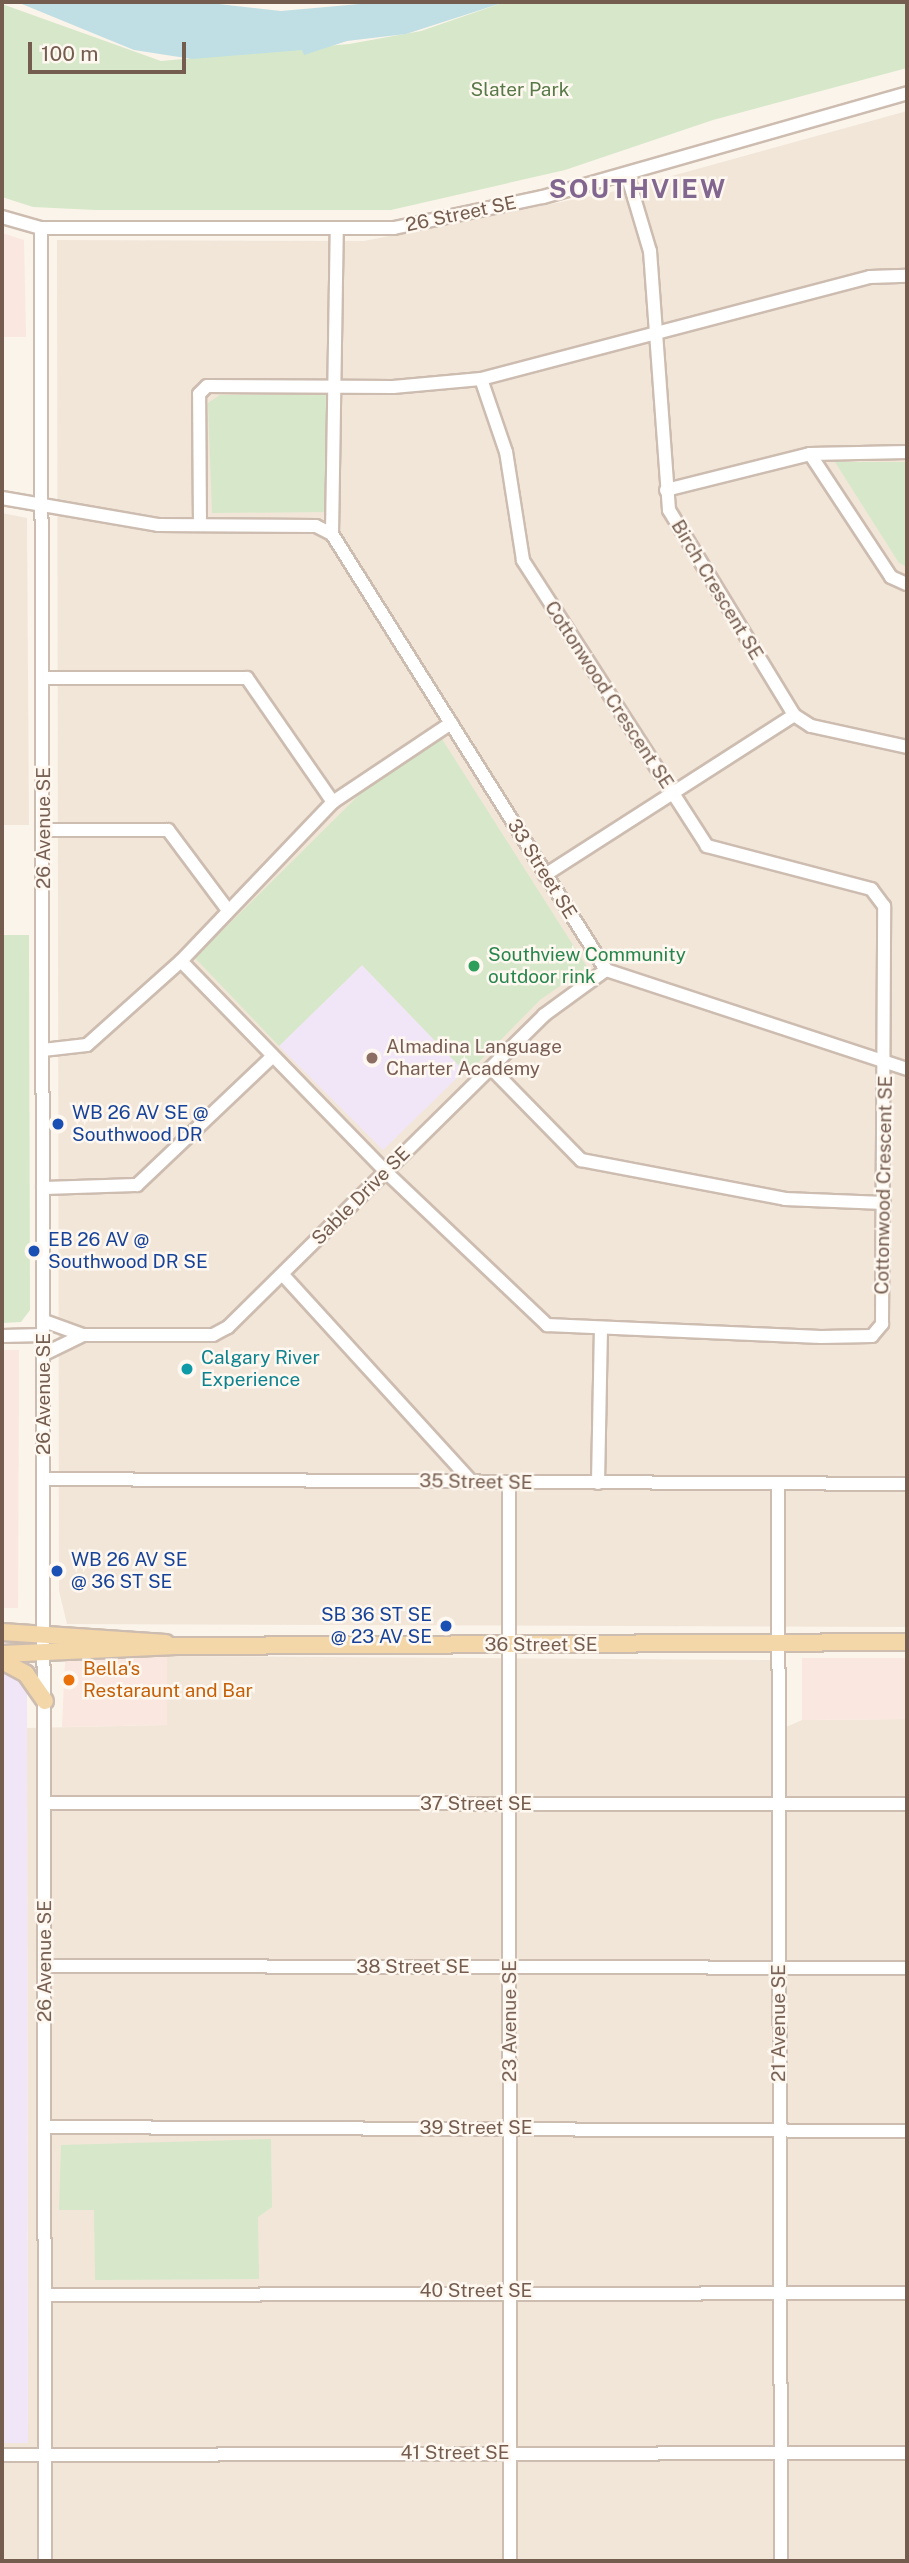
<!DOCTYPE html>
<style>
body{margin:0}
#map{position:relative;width:909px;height:2563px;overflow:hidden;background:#fbf4ea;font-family:"Public Sans",sans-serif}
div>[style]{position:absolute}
.residential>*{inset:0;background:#f2e6d9}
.commercial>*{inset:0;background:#fae7df}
.education>*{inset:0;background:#f1e6f8}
.green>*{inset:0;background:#d6e8c9}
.water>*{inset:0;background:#bfdfe4}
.roads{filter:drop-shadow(2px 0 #cdbcb0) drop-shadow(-2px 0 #cdbcb0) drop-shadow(0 2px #cdbcb0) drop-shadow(0 -2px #cdbcb0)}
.minor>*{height:12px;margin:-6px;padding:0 6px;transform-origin:6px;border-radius:6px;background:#fff}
.major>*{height:16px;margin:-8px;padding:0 8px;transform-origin:8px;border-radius:8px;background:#f4d7a8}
.dots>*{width:19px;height:19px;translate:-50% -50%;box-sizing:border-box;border:4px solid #fef8f0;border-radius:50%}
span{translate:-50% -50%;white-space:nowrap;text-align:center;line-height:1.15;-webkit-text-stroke:5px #fef8f0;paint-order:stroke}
.park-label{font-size:19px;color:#577947}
.street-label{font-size:19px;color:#745c4f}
.leisure-label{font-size:19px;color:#27864d}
.left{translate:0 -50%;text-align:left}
.education-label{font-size:19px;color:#785e54}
.transit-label{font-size:19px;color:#164399}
.right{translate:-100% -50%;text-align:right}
.culture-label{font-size:19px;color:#0d838f}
.food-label{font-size:19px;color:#c56008}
.district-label{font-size:26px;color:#816690;font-weight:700;letter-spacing:2px}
.frame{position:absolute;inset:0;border:4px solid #745c4f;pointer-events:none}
.scale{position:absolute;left:28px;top:42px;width:158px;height:32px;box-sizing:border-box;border:4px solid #745c4f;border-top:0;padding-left:9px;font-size:21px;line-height:24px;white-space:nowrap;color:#745c4f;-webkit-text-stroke:5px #fef8f0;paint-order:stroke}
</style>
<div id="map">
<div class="residential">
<i style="clip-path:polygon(907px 111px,907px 1627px,67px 1624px,59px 1591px,57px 240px,364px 241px,621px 190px)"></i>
<i style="clip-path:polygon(2px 513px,27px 518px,29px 825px,2px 825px)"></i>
<i style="clip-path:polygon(167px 1656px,776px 1660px,777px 1731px,802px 1720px,907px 1719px,907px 2561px,2px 2561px,2px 2443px,28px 2443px,27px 1728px,167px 1725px)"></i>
</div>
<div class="commercial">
<i style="clip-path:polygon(2px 233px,24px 240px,26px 337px,2px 337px)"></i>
<i style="clip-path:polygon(2px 1350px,19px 1350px,18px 1608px,2px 1608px)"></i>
<i style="clip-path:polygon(167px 1656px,167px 1725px,62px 1727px,65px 1661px)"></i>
<i style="clip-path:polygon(802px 1658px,907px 1658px,907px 1719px,802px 1720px)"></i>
</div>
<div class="education">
<i style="clip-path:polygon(362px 965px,464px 1071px,383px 1150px,279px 1046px)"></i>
<i style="clip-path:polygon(2px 1672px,19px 1676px,27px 1688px,28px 2443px,2px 2443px)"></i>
</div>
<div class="green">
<i style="clip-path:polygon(505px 2px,907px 2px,907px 68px,713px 120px,565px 170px,391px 210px,95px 210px,33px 207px,2px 197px,2px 4px,161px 61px,349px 44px,421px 31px)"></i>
<i style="clip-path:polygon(220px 395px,327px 395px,327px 512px,212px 513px,208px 403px)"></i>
<i style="clip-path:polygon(835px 462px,907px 462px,907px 567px,899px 563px)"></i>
<i style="clip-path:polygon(442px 739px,587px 967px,540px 1000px,467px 1074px,362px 965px,279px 1046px,195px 958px,369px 785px)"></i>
<i style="clip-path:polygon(2px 935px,29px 935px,30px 1310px,21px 1322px,2px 1323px)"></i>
<i style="clip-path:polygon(271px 2139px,272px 2207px,258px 2217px,259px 2279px,95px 2280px,94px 2210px,59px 2210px,61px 2145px)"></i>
</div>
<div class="water">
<i style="clip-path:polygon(17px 2px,201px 2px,281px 11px,382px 2px,505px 2px,406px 34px,347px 41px,304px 55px,302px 50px,192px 59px,134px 50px)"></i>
</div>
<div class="roads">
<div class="minor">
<i style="left:627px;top:174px;width:80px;rotate:73.4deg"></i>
<i style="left:650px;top:251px;width:260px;rotate:85.8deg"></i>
<i style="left:669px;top:510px;width:240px;rotate:58.6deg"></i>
<i style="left:794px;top:715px;width:20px;rotate:33deg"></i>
<i style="left:811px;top:726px;width:98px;rotate:12.3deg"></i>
<i style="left:2px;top:217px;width:41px;rotate:15.8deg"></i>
<i style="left:41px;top:228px;width:353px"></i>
<i style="left:394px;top:228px;width:152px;rotate:-11.8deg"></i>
<i style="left:543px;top:197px;width:379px;rotate:-15.9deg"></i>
<i style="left:41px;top:228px;width:2333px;rotate:89.9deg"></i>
<i style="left:810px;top:454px;width:147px;rotate:56.6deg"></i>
<i style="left:891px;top:577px;width:17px;rotate:24deg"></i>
<i style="left:666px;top:490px;width:148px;rotate:-14deg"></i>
<i style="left:810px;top:454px;width:97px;rotate:-1.2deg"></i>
<i style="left:2px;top:498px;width:158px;rotate:9.8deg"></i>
<i style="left:158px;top:525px;width:158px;rotate:0.4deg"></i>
<i style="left:316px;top:526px;width:18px;rotate:27deg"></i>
<i style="left:200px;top:525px;width:131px;rotate:-90.4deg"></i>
<i style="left:199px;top:394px;width:11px;rotate:-45deg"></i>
<i style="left:207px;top:386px;width:186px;rotate:0.3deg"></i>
<i style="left:393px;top:387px;width:88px;rotate:-5.2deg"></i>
<i style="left:481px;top:379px;width:402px;rotate:-14.7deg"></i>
<i style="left:870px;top:277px;width:37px;rotate:-2deg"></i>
<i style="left:332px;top:534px;width:515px;rotate:57.85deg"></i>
<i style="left:606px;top:970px;width:317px;rotate:18.2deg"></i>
<i style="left:332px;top:534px;width:305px;rotate:-89.1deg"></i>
<i style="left:43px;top:678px;width:204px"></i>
<i style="left:247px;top:678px;width:151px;rotate:55.3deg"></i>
<i style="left:44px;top:830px;width:124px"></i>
<i style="left:168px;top:830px;width:99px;rotate:53.2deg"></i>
<i style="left:545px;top:875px;width:296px;rotate:-32.7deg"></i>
<i style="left:181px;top:961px;width:293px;rotate:45.8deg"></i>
<i style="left:385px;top:1171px;width:224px;rotate:43.5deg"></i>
<i style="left:547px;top:1325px;width:274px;rotate:2.5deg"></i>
<i style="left:821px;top:1337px;width:51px;rotate:-1.1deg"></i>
<i style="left:872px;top:1336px;width:16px;rotate:-50deg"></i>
<i style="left:882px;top:1324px;width:418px;rotate:-89.7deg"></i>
<i style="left:884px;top:906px;width:21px;rotate:-127deg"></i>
<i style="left:871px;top:889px;width:170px;rotate:-165.3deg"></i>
<i style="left:707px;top:846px;width:340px;rotate:-122.8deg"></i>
<i style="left:523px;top:560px;width:109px;rotate:-98.9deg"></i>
<i style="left:506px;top:452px;width:77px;rotate:-108.9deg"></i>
<i style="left:43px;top:1050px;width:44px;rotate:-6.5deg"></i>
<i style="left:87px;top:1045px;width:126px;rotate:-41.8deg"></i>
<i style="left:181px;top:961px;width:220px;rotate:-46.3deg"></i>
<i style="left:333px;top:802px;width:142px;rotate:-33.8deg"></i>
<i style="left:491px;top:1068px;width:129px;rotate:45.6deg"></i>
<i style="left:581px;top:1160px;width:208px;rotate:10.8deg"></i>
<i style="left:785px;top:1199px;width:99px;rotate:2.3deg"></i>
<i style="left:43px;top:1188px;width:94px;rotate:-1.8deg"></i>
<i style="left:137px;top:1185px;width:186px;rotate:-43.5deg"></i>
<i style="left:283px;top:1275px;width:279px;rotate:47.6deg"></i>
<i style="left:44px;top:1321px;width:41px;rotate:19.7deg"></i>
<i style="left:83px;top:1335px;width:130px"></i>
<i style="left:213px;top:1335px;width:17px;rotate:-28deg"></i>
<i style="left:228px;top:1327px;width:444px;rotate:-44.6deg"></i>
<i style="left:544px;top:1015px;width:77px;rotate:-36deg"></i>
<i style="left:2px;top:1336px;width:42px;rotate:-1.4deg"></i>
<i style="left:44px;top:1354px;width:41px;rotate:-25.9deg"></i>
<i style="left:44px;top:1479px;width:863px;rotate:0.33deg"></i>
<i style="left:509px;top:1482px;width:1079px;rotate:89.95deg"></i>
<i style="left:598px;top:1483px;width:155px;rotate:-88.9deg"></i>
<i style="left:778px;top:1485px;width:1076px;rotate:89.84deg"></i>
<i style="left:45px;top:1803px;width:862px;rotate:0.07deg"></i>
<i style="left:45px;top:1966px;width:862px;rotate:0.13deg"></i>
<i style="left:44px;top:2127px;width:863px;rotate:0.27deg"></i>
<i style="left:45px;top:2295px;width:862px;rotate:-0.13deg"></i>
<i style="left:2px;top:2455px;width:905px;rotate:-0.13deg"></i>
</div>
<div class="major">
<i style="left:2px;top:1632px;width:164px;rotate:3.8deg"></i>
<i style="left:2px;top:1654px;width:174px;rotate:-2.6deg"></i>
<i style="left:176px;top:1646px;width:731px;rotate:-0.31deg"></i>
<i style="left:2px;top:1661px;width:27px;rotate:28deg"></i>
<i style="left:26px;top:1674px;width:33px;rotate:55deg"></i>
</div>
</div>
<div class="dots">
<i style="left:474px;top:966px;background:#2e9e5b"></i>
<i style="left:372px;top:1058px;background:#8d6e63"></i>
<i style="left:58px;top:1124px;background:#1a4fb4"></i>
<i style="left:34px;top:1251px;background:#1a4fb4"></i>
<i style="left:187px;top:1369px;background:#0f9aa8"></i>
<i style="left:57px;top:1571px;background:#1a4fb4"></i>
<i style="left:446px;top:1626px;background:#1a4fb4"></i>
<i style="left:69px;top:1680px;background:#e8710a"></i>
</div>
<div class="park-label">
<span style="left:520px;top:90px">Slater Park</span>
</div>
<div class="street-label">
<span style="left:461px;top:214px;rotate:-12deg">26 Street SE</span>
<span style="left:717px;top:590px;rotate:59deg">Birch Crescent SE</span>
<span style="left:609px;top:695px;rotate:57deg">Cottonwood Crescent SE</span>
<span style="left:44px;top:828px;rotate:-90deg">26 Avenue SE</span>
<span style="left:542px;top:869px;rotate:58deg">33 Street SE</span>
<span style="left:884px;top:1185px;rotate:-89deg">Cottonwood Crescent SE</span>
<span style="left:361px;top:1196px;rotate:-45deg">Sable Drive SE</span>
<span style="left:44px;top:1394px;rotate:-90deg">26 Avenue SE</span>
<span style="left:476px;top:1482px;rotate:1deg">35 Street SE</span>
<span style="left:541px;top:1645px">36 Street SE</span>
<span style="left:476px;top:1804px">37 Street SE</span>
<span style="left:45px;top:1961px;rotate:-90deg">26 Avenue SE</span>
<span style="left:413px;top:1967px">38 Street SE</span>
<span style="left:510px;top:2021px;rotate:-90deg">23 Avenue SE</span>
<span style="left:779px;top:2023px;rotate:-90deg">21 Avenue SE</span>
<span style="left:476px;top:2128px">39 Street SE</span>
<span style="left:476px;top:2291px">40 Street SE</span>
<span style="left:455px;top:2453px">41 Street SE</span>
</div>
<div class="leisure-label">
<span class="left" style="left:488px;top:966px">Southview Community<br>outdoor rink</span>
</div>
<div class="education-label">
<span class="left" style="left:386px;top:1058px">Almadina Language<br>Charter Academy</span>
</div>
<div class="transit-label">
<span class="left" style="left:72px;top:1124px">WB 26 AV SE @<br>Southwood DR</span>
<span class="left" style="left:48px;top:1251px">EB 26 AV @<br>Southwood DR SE</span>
<span class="left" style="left:71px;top:1571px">WB 26 AV SE<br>@ 36 ST SE</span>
<span class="right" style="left:432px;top:1626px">SB 36 ST SE<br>@ 23 AV SE</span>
</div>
<div class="culture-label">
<span class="left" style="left:201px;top:1369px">Calgary River<br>Experience</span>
</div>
<div class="food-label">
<span class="left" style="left:83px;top:1680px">Bella's<br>Restaraunt and Bar</span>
</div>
<div class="district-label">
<span style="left:638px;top:189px">SOUTHVIEW</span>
</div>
<div class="frame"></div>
<div class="scale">100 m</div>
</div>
